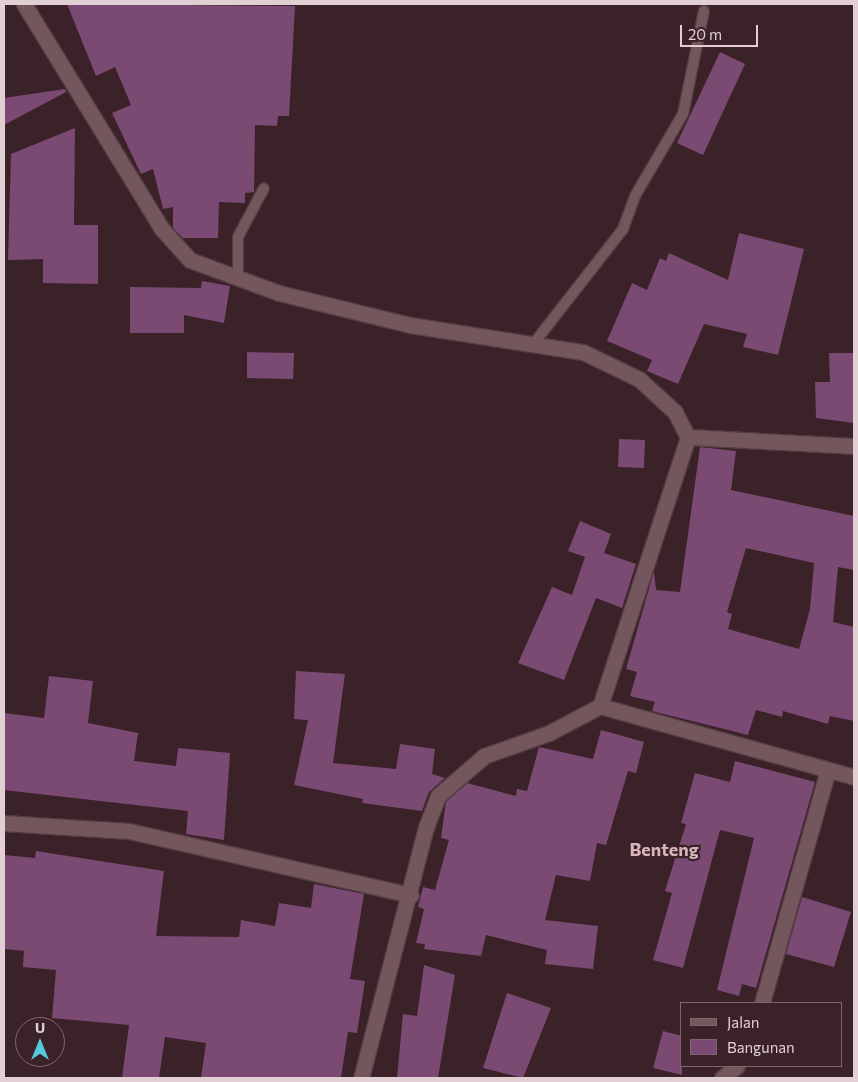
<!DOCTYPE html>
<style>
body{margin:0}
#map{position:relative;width:858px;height:1082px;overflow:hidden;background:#3b2128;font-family:Commissioner,sans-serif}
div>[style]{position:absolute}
.building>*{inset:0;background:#7a4a73}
.roads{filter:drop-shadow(1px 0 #533d43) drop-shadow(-1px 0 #533d43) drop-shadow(0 1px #533d43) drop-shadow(0 -1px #533d43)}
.lane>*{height:10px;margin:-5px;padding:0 5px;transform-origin:5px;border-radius:5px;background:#74565d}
.street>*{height:15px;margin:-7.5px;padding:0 7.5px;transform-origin:7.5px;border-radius:7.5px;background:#74565d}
span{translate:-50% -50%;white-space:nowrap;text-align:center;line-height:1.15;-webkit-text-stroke:4.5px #3b2128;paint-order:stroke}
.quarter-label{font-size:18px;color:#d8b5bd;font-weight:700}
.frame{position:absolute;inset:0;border:5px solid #e1cfd3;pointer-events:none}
.legend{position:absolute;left:680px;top:1002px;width:162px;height:65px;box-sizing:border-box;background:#3b2128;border:1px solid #7d676c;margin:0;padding:6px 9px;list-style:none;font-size:15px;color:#e1cfd3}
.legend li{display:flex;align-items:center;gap:10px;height:25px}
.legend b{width:25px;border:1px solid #7d676c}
.north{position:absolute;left:15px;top:1017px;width:50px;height:50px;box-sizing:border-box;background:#3b2128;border:1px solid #7d676c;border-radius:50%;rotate:0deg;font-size:14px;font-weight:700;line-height:20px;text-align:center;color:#e1cfd3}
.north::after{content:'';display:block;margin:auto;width:18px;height:22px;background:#54cadd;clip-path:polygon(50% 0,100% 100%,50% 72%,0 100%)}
.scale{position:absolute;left:680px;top:25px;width:78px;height:22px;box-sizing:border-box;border:2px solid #e1cfd3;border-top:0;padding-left:6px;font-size:15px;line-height:18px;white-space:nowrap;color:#e1cfd3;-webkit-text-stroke:4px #3b2128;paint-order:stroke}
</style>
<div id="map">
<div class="building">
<i style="clip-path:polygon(67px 4px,295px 6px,289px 116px,278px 116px,277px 126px,255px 125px,254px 192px,245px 193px,245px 203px,219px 202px,218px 238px,183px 238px,173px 228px,173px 207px,163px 209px,153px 169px,141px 174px,112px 113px,131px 105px,115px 67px,96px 76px)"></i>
<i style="clip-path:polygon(720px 52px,745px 64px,703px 155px,677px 143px)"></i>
<i style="clip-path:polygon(65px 89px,66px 92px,4px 125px,4px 98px)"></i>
<i style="clip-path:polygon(75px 128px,74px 225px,98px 225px,98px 284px,43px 283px,43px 259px,8px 260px,11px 154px)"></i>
<i style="clip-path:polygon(739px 233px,804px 249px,778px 355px,743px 347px,747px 334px,704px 324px,678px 384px,647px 371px,652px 360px,607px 341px,632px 283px,647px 290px,660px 258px,666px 261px,669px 253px,728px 280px)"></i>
<i style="clip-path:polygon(202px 281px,230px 286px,224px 323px,184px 315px,184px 333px,130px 333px,130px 287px,201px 288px)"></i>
<i style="clip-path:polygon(247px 352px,294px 353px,293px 379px,247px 378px)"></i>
<i style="clip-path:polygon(829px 353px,854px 353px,854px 423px,816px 418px,815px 382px,830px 382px)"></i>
<i style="clip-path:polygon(619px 439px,645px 440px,644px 468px,618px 467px)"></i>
<i style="clip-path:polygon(evenodd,700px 447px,736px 451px,731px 490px,854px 516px,854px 570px,838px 567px,833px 622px,854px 627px,854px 721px,830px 716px,828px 724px,783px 711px,782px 717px,756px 710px,748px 735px,652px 711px,655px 702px,630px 696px,637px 672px,626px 669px,654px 571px,656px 590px,680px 592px,700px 447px,746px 548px,814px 563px,810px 609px,799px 649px,728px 629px,732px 614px,727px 612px,746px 548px)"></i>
<i style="clip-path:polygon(580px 521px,611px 534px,604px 553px,636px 564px,622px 608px,596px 598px,564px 680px,518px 663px,552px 587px,572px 595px,585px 557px,568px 551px)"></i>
<i style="clip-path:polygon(296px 671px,345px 674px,333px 763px,396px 769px,400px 744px,435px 749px,432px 774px,445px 778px,429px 792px,422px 811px,362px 803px,363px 799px,294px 785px,308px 720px,294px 719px)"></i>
<i style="clip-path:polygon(49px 676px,93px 681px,88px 723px,138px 733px,134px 761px,176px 766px,178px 748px,230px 753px,224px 840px,186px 834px,188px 811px,4px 790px,4px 713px,44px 718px)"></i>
<i style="clip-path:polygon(601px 730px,644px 742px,636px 773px,628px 771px,606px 845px,597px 843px,590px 881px,556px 875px,545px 920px,598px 926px,593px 969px,545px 964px,547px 950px,486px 935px,481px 956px,424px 949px,425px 944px,416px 943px,424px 909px,418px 907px,423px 887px,435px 890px,449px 840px,441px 838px,446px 802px,467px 783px,516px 796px,517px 789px,527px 791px,539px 747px,593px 759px)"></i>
<i style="clip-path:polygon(735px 761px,815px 782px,756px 988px,742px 984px,739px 996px,717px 990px,754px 838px,720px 830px,683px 968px,653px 960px,672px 893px,665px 891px,686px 824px,681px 823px,695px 773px,730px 782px)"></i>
<i style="clip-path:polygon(36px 851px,164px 871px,156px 936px,239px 937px,241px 920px,275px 926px,279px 903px,311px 908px,314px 884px,364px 894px,350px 979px,365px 981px,357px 1033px,348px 1032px,341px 1078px,201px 1078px,206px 1043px,165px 1037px,159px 1078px,122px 1078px,129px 1025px,52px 1018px,56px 970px,23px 967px,24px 951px,4px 949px,4px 855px,35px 858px)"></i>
<i style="clip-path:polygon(802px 897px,851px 912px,834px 967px,786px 954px)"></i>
<i style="clip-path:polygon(424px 965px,455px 975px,438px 1078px,397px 1078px,403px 1014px,417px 1016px)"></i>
<i style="clip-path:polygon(507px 993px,551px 1008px,523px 1078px,483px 1068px)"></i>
<i style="clip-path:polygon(663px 1031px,682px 1036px,682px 1075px,653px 1068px)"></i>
</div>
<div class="roads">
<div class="lane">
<i style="left:238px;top:280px;width:43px;rotate:-90deg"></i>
<i style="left:238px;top:237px;width:55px;rotate:-62deg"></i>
<i style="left:534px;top:343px;width:145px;rotate:-52deg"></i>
<i style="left:623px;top:229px;width:35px;rotate:-70deg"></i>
<i style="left:635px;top:196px;width:95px;rotate:-59.7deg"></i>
<i style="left:683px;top:114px;width:105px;rotate:-78.5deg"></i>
</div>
<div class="street">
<i style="left:24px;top:4px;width:263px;rotate:58.5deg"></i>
<i style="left:161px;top:228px;width:43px;rotate:47.8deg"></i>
<i style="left:190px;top:260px;width:95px;rotate:20.3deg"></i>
<i style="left:279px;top:293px;width:135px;rotate:13.7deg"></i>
<i style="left:410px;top:325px;width:175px;rotate:8.9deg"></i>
<i style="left:583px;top:352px;width:62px;rotate:25.7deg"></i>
<i style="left:639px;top:379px;width:49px;rotate:42.5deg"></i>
<i style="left:675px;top:412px;width:28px;rotate:63deg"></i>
<i style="left:688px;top:437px;width:283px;rotate:108.1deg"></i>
<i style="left:600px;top:706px;width:58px;rotate:152.1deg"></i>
<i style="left:549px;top:733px;width:69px;rotate:160.5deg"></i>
<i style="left:484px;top:756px;width:61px;rotate:139deg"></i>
<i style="left:438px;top:796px;width:33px;rotate:111deg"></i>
<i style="left:426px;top:827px;width:259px;rotate:104.5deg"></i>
<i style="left:688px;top:437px;width:166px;rotate:3.1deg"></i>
<i style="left:600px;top:706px;width:264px;rotate:15.6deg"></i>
<i style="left:4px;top:823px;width:125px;rotate:3.7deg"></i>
<i style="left:129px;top:831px;width:289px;rotate:12.8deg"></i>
<i style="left:762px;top:1003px;width:242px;rotate:-74.2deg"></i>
<i style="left:722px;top:1078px;width:19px;rotate:-39deg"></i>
</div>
</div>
<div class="quarter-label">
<span style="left:664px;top:849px">Benteng</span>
</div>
<div class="frame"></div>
<ul class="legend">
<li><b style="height:6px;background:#74565d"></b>Jalan</li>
<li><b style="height:14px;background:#7a4a73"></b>Bangunan</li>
</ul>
<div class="north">U</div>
<div class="scale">20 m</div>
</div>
